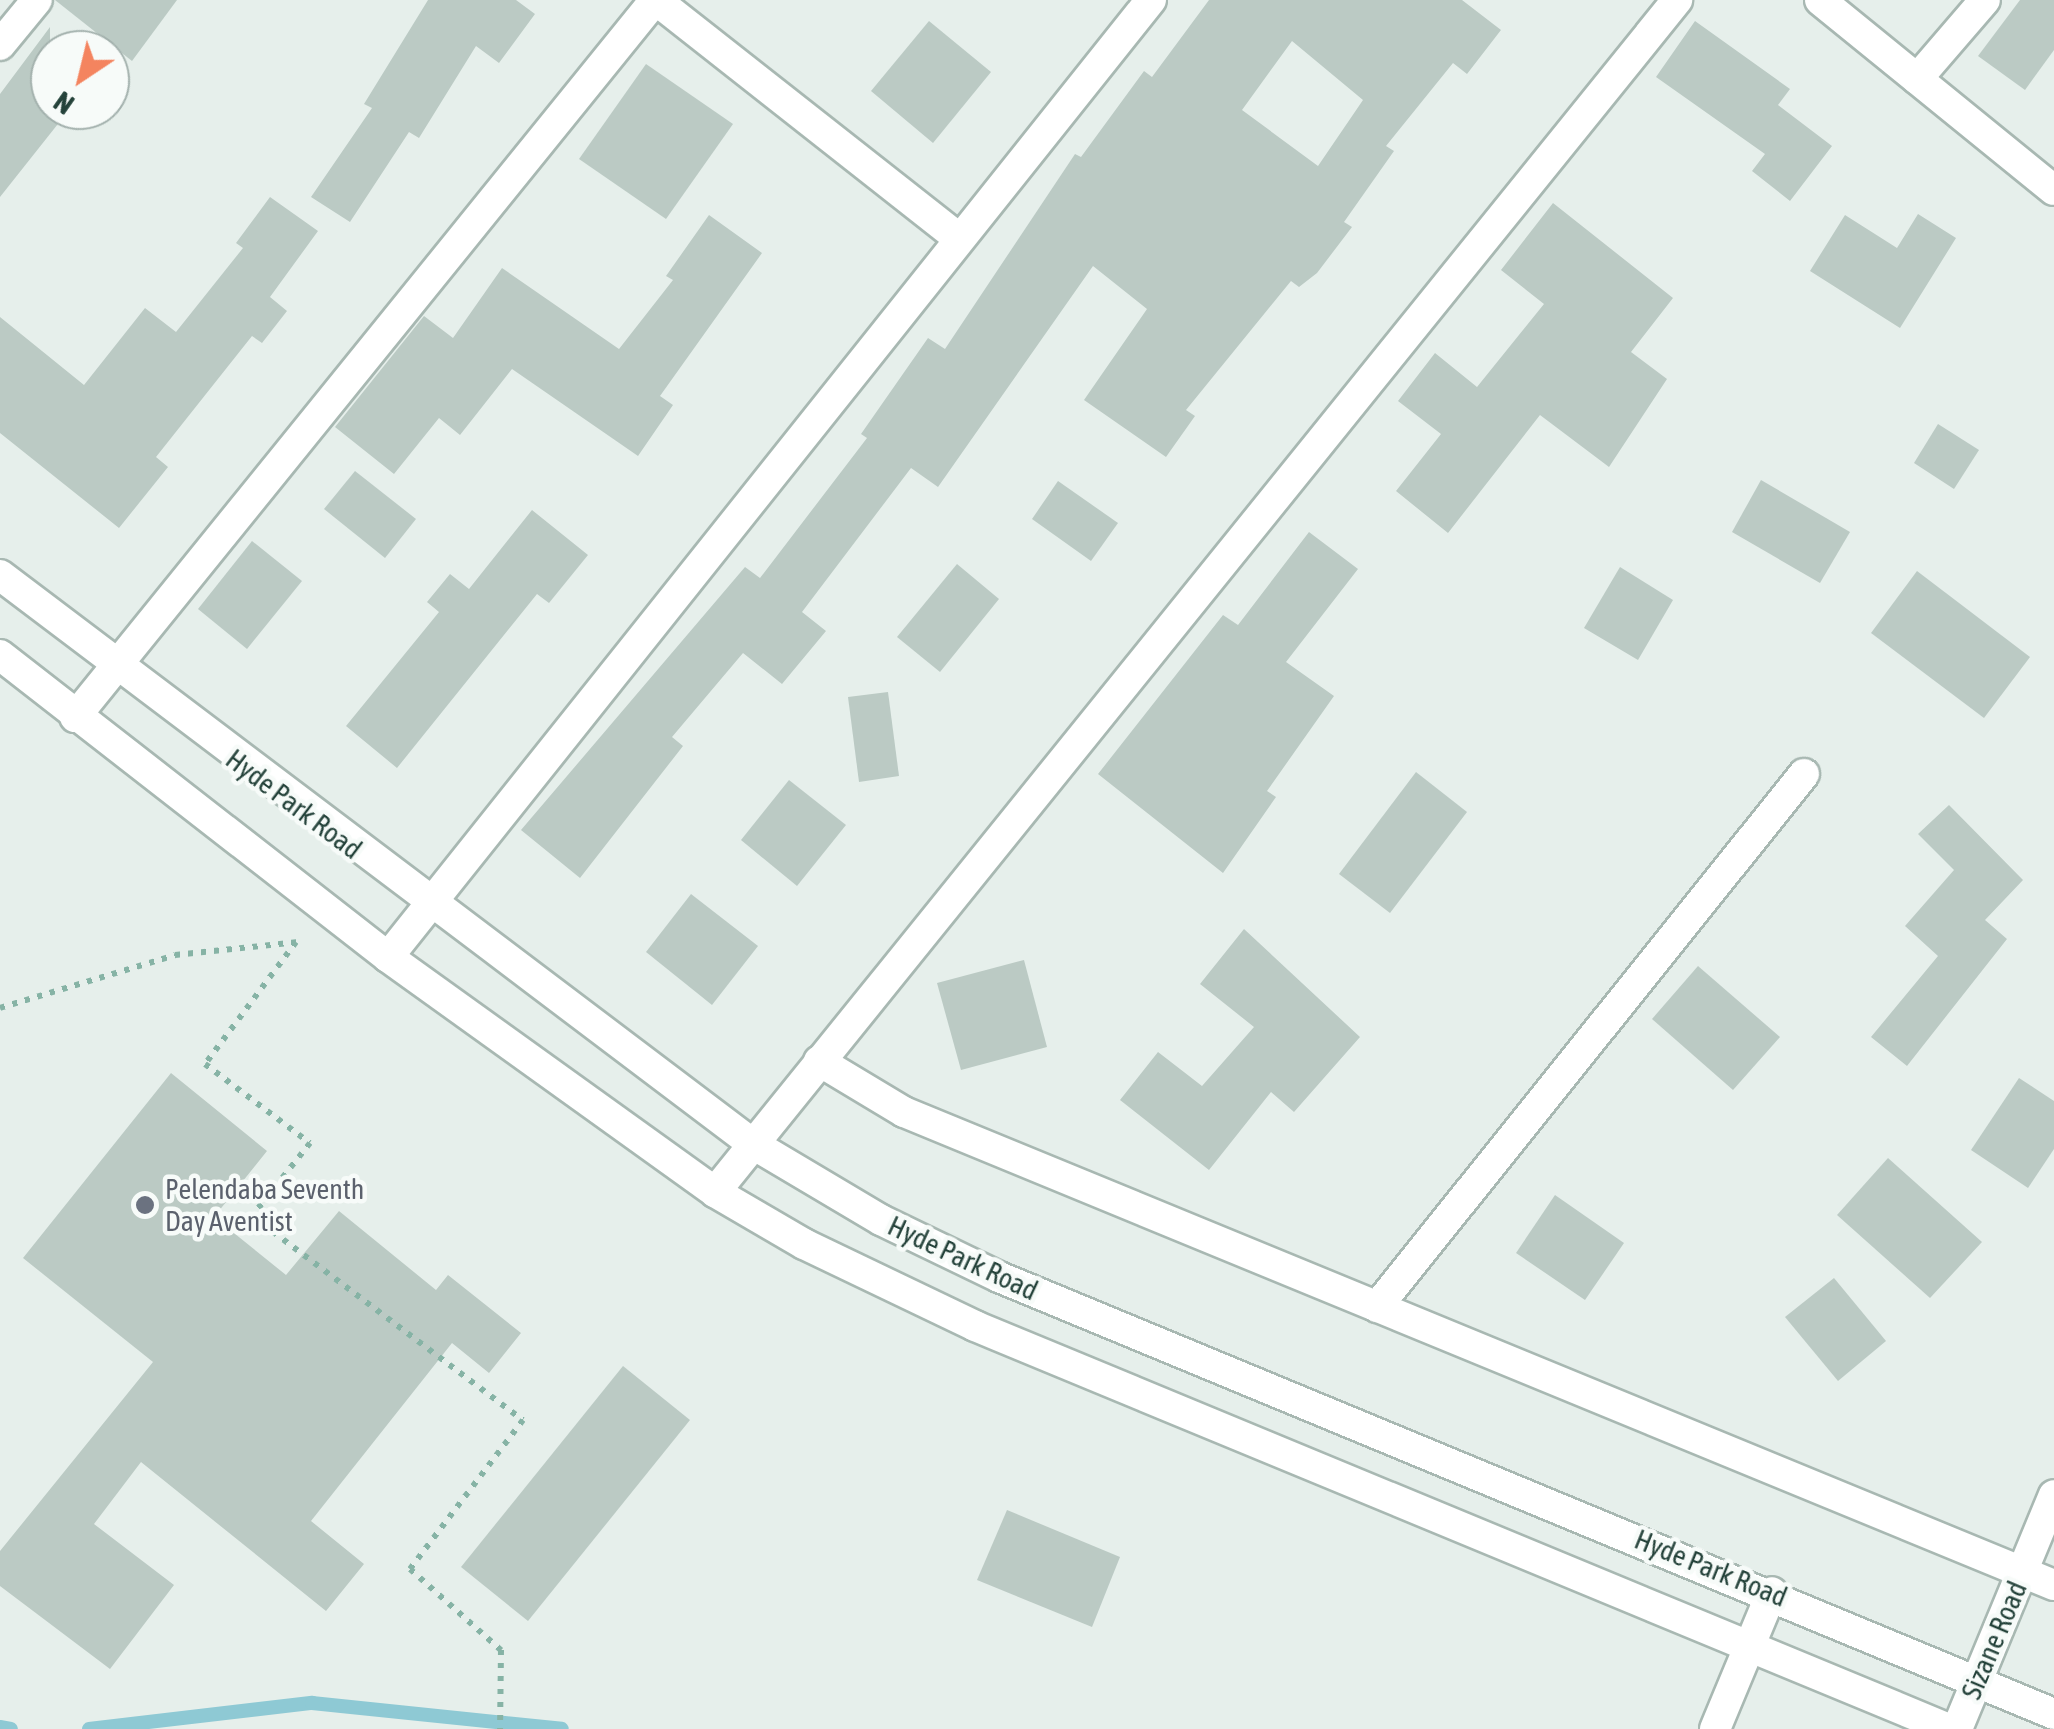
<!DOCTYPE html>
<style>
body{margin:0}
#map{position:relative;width:2054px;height:1729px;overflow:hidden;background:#e6efeb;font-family:"Asap Condensed",sans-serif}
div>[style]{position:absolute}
.stream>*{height:14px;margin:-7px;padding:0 7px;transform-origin:7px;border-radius:7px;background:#8ec9d4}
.building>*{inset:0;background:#bbcac4}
.path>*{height:6px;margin-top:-3px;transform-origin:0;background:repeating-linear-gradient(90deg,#86b3a5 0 5px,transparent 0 13px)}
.roads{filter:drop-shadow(2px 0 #a8b8b2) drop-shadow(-2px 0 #a8b8b2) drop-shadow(0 2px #a8b8b2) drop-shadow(0 -2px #a8b8b2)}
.minor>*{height:30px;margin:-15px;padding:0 15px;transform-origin:15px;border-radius:15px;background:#fff}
.dots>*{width:28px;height:28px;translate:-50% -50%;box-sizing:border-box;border:5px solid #f7fbf9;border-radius:50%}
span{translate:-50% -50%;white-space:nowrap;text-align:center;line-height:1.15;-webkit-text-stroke:9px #f7fbf9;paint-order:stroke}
.street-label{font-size:28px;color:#24423a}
.worship-label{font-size:28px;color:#5b616d}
.left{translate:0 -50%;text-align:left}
.north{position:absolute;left:30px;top:30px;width:100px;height:100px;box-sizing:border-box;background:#f7fbf9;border:2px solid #a3b1ad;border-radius:50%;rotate:215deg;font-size:28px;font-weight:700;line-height:40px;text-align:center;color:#24423a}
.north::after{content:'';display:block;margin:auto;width:35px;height:45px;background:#f4845f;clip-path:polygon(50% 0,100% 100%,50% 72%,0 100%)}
</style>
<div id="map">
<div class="stream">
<i style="left:0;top:1727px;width:11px;rotate:10deg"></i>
<i style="left:89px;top:1729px;width:225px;rotate:-6.7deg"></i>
<i style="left:312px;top:1703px;width:251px;rotate:5.9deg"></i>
</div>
<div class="building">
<i style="clip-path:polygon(55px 0,177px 0,132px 61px)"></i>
<i style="clip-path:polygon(428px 0,516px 0,535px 14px,499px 63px,476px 46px,419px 138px,409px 132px,350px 222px,311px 197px,372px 108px,364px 104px)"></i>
<i style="clip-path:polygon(evenodd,1209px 0,1462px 0,1501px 30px,1467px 74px,1453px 63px,1386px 146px,1394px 151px,1344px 222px,1352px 227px,1317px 273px,1299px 287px,1291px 281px,1186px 410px,1195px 416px,1166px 457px,1084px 400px,1147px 309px,1093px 266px,938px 487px,911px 468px,802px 612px,826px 631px,782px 684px,743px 653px,672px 737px,683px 746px,580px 878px,521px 830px,745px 567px,760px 578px,867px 438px,861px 434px,928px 338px,945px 349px,1075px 154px,1081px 157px,1144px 71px,1152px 77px,1209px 0,1292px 41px,1363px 100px,1318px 166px,1242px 110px,1292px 41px)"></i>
<i style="clip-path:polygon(2020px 0,2054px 0,2054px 50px,2025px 90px,1978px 56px)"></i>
<i style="clip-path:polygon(929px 21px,991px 72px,933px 143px,871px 91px)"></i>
<i style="clip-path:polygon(1695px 21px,1790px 89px,1778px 105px,1832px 146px,1790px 201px,1752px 171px,1765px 154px,1656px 77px)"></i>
<i style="clip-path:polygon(50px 27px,50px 110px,69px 110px,0 197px,0 94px)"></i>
<i style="clip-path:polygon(646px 64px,733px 124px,666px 219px,579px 159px)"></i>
<i style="clip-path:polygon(270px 197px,318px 231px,270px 297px,287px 311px,262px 343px,252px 336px,156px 457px,168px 467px,119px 528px,0 433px,0 317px,84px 385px,145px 308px,176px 332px,243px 248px,236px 243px)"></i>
<i style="clip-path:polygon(1553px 203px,1673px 298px,1631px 352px,1667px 379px,1609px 467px,1540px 415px,1448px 533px,1396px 491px,1441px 434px,1398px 401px,1435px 353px,1477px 387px,1544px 304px,1501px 270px)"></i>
<i style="clip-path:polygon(1918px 214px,1956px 238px,1900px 328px,1810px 271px,1845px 215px,1897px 248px)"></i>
<i style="clip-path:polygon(709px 215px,762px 253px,660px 396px,673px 405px,638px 456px,512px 369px,460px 435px,439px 418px,394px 474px,335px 427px,424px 316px,453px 338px,502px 268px,619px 349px,673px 280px,666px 276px)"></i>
<i style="clip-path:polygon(1938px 424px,1979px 450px,1954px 489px,1914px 463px)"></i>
<i style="clip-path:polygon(355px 471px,416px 519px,385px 558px,324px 509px)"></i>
<i style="clip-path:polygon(1761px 480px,1850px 532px,1820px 583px,1732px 532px)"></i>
<i style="clip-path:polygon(1058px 481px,1118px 523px,1091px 561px,1032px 519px)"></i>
<i style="clip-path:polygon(532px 510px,588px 555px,549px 603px,537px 594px,397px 768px,346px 726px,439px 612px,427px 602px,450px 574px,469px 589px)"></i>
<i style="clip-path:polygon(1309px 532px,1358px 569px,1286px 662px,1334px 696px,1267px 791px,1276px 797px,1223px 873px,1098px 774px,1223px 615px,1238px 625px)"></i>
<i style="clip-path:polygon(252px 541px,302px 581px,247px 649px,198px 609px)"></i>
<i style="clip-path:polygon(957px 564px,999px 599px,940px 672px,897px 637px)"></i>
<i style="clip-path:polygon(1620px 567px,1673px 600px,1638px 660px,1584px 628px)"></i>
<i style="clip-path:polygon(1917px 571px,2030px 657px,1984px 718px,1871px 633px)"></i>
<i style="clip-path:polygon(888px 692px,899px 776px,859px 782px,848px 697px)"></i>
<i style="clip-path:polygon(1416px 772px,1467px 812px,1390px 913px,1339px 874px)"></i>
<i style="clip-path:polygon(789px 780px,846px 825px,797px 886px,741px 840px)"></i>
<i style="clip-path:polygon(1949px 805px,2023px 880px,1985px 920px,2007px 939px,1907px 1066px,1871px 1037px,1938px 956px,1905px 926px,1954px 870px,1918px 834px)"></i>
<i style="clip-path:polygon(691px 894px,758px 946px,712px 1005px,646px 952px)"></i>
<i style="clip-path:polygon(1244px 929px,1360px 1037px,1294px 1112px,1271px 1092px,1209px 1170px,1120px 1100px,1158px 1052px,1202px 1086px,1254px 1027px,1200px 984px)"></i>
<i style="clip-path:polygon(1024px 960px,1047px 1047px,961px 1070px,937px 983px)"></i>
<i style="clip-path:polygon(1698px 966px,1780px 1037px,1733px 1090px,1652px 1019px)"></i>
<i style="clip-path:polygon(171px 1073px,267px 1151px,214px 1217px,286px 1275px,339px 1211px,436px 1290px,448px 1275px,521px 1333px,489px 1373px,452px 1343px,311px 1521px,364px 1564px,326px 1611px,141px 1462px,94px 1524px,174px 1585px,110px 1669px,0 1586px,0 1551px,153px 1362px,23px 1258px)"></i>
<i style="clip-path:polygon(2019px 1078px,2054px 1101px,2054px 1149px,2028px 1188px,1971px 1150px)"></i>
<i style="clip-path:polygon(1888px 1158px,1982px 1242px,1930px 1298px,1837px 1215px)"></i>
<i style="clip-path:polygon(1555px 1195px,1624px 1243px,1585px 1300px,1516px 1253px)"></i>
<i style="clip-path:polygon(1834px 1278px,1886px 1341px,1838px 1381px,1785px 1317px)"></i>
<i style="clip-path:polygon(623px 1366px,690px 1420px,528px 1621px,461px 1567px)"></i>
<i style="clip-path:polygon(1007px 1510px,1120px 1557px,1092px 1627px,977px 1580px)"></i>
</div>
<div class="path">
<i style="left:296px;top:942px;width:152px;rotate:126.7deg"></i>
<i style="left:205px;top:1064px;width:131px;rotate:37deg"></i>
<i style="left:310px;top:1143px;width:93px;rotate:128.5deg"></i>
<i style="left:252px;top:1216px;width:339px;rotate:37deg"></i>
<i style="left:523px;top:1420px;width:187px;rotate:127.2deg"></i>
<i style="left:410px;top:1569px;width:122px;rotate:41.7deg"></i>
<i style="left:501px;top:1650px;width:79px;rotate:90.7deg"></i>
<i style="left:0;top:1008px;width:183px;rotate:-16.8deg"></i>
<i style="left:175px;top:955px;width:124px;rotate:-6deg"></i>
</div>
<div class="roads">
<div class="minor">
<i style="left:656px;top:0;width:385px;rotate:38.2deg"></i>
<i style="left:1820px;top:0;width:301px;rotate:39.1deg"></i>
<i style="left:0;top:45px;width:58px;rotate:-50.6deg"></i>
<i style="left:1917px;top:79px;width:104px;rotate:-49.3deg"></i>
<i style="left:0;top:575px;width:944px;rotate:37.08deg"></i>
<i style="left:753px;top:1144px;width:149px;rotate:30.7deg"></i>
<i style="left:881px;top:1220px;width:131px;rotate:25.8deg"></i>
<i style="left:999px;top:1277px;width:1142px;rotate:22.5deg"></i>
<i style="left:0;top:655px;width:492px;rotate:37.9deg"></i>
<i style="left:388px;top:957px;width:403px;rotate:35.7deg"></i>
<i style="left:715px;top:1192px;width:103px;rotate:30.3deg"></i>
<i style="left:804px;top:1244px;width:190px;rotate:25.6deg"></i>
<i style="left:975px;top:1326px;width:1054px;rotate:22.48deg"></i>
<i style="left:75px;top:717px;width:922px;rotate:-51.03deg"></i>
<i style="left:388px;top:957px;width:1224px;rotate:-51.44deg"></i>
<i style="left:819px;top:1061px;width:99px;rotate:31deg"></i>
<i style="left:904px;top:1112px;width:1243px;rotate:22.36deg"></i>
<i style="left:715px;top:1192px;width:1532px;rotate:-51.09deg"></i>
<i style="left:1377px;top:1307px;width:683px;rotate:-51.3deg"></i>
<i style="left:1715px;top:1729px;width:148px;rotate:-67.4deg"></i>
<i style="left:1957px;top:1729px;width:253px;rotate:-67.5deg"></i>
</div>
</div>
<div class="dots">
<i style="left:145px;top:1205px;background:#6b7280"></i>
</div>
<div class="street-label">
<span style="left:294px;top:804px;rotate:37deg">Hyde Park Road</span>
<span style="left:963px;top:1258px;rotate:25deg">Hyde Park Road</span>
<span style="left:1711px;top:1568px;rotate:22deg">Hyde Park Road</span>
<span style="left:1994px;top:1640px;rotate:-67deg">Sizane Road</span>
</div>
<div class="worship-label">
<span class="left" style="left:165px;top:1205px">Pelendaba Seventh<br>Day Aventist</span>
</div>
<div class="north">N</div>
</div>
